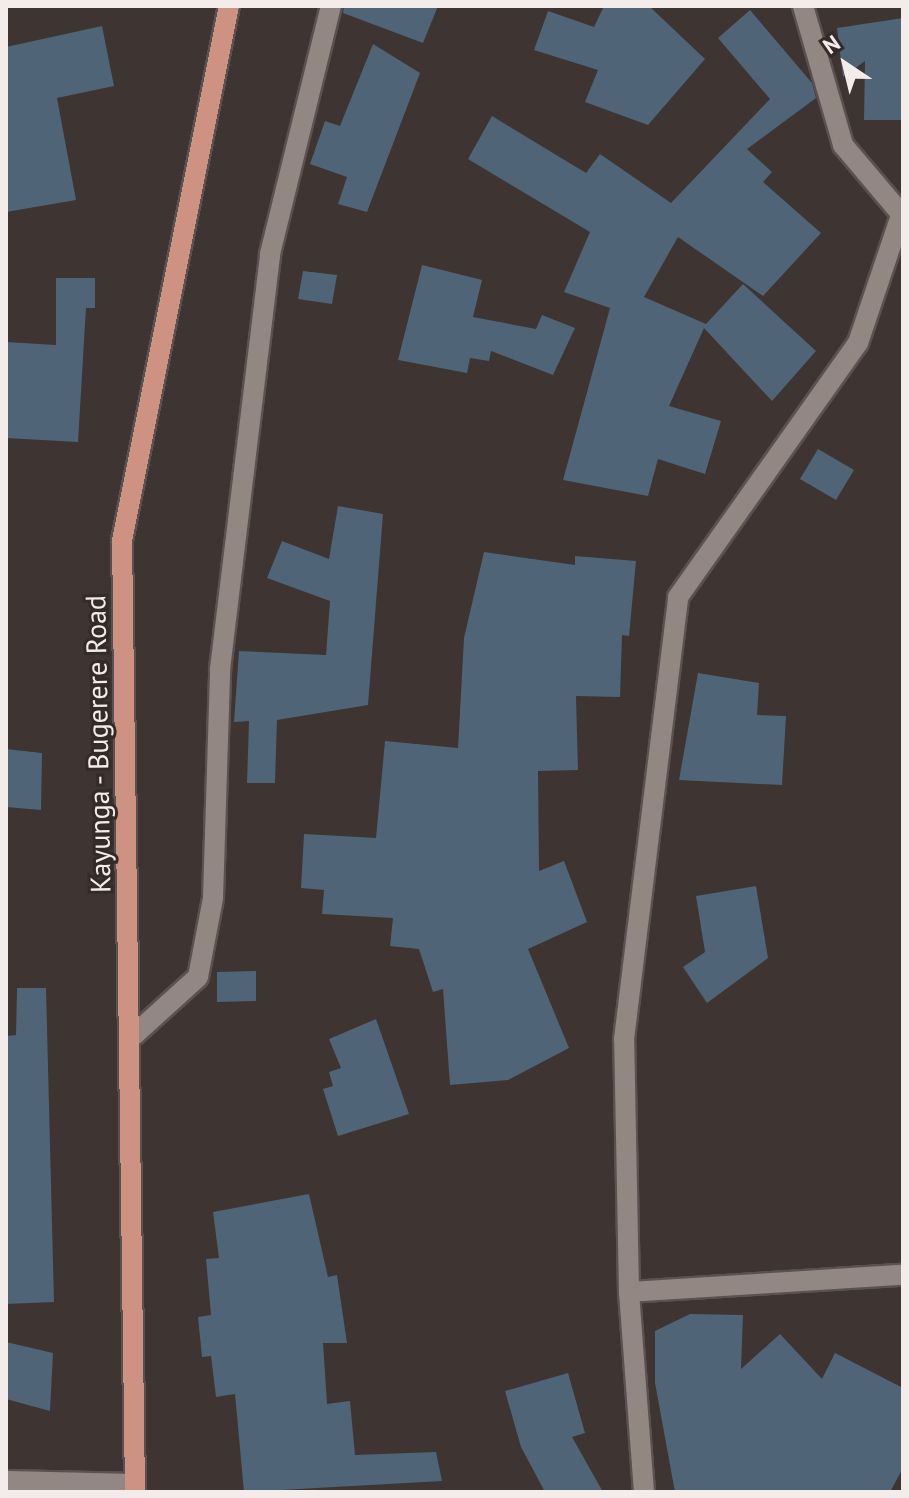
<!DOCTYPE html>
<style>
body{margin:0}
#map{position:relative;width:909px;height:1498px;overflow:hidden;background:#3e3431;font-family:"PT Sans",sans-serif}
div>[style]{position:absolute}
.building>*{inset:0;background:#4f6477}
.roads{filter:drop-shadow(2px 0 #5b5150) drop-shadow(-2px 0 #5b5150) drop-shadow(0 2px #5b5150) drop-shadow(0 -2px #5b5150)}
.street>*{height:20px;margin:-10px;padding:0 10px;transform-origin:10px;border-radius:10px;background:#938784}
.primary>*{height:20px;margin:-10px;padding:0 10px;transform-origin:10px;border-radius:10px;background:#ce9283}
span{translate:-50% -50%;white-space:nowrap;text-align:center;line-height:1.15;-webkit-text-stroke:6px #342a27;paint-order:stroke}
.street-label{font-size:28px;color:#f3eceb}
.frame{position:absolute;inset:0;border:8px solid #f3eceb;pointer-events:none}
.north{position:absolute;left:805px;top:24px;width:80px;height:80px;-webkit-text-stroke:6px #342a27;paint-order:stroke;rotate:325deg;font-size:22px;font-weight:700;line-height:32px;text-align:center;color:#f3eceb}
.north::after{content:'';display:block;margin:auto;width:28px;height:36px;background:#f3eceb;clip-path:polygon(50% 0,100% 100%,50% 72%,0 100%)}
</style>
<div id="map">
<div class="building">
<i style="clip-path:polygon(344px 6px,438px 6px,423px 43px,343px 13px)"></i>
<i style="clip-path:polygon(604px 6px,649px 6px,705px 59px,648px 125px,585px 102px,598px 70px,534px 50px,548px 11px,594px 27px)"></i>
<i style="clip-path:polygon(750px 10px,812px 83px,816px 98px,747px 149px,772px 172px,763px 182px,821px 233px,763px 296px,678px 237px,644px 297px,706px 324px,743px 284px,816px 351px,772px 401px,704px 328px,669px 406px,721px 421px,705px 474px,658px 459px,648px 496px,563px 480px,610px 308px,564px 292px,590px 232px,468px 159px,492px 116px,586px 173px,600px 154px,671px 203px,770px 99px,718px 38px)"></i>
<i style="clip-path:polygon(903px 18px,903px 120px,864px 120px,865px 61px,843px 77px,837px 28px)"></i>
<i style="clip-path:polygon(102px 26px,114px 86px,57px 98px,76px 200px,6px 212px,6px 47px)"></i>
<i style="clip-path:polygon(373px 44px,420px 73px,367px 212px,338px 204px,347px 177px,310px 164px,325px 121px,340px 126px)"></i>
<i style="clip-path:polygon(422px 265px,482px 280px,473px 317px,536px 329px,542px 315px,575px 328px,553px 375px,491px 351px,489px 361px,470px 358px,467px 373px,398px 360px)"></i>
<i style="clip-path:polygon(303px 271px,337px 275px,332px 304px,298px 299px)"></i>
<i style="clip-path:polygon(56px 278px,95px 278px,95px 308px,86px 308px,78px 442px,6px 438px,6px 342px,56px 345px)"></i>
<i style="clip-path:polygon(818px 449px,854px 470px,836px 500px,800px 479px)"></i>
<i style="clip-path:polygon(338px 506px,383px 514px,368px 705px,277px 720px,275px 783px,247px 783px,249px 721px,234px 722px,239px 651px,326px 655px,330px 601px,267px 578px,282px 541px,329px 559px)"></i>
<i style="clip-path:polygon(484px 552px,575px 565px,575px 556px,636px 561px,629px 636px,622px 635px,620px 697px,576px 696px,578px 770px,538px 771px,539px 871px,564px 861px,587px 922px,528px 949px,569px 1048px,508px 1080px,450px 1085px,443px 989px,433px 992px,419px 949px,390px 946px,393px 918px,322px 914px,324px 890px,301px 888px,304px 834px,376px 838px,385px 741px,458px 748px,464px 638px)"></i>
<i style="clip-path:polygon(698px 673px,759px 683px,757px 715px,786px 716px,782px 785px,679px 780px)"></i>
<i style="clip-path:polygon(6px 749px,42px 753px,41px 810px,6px 807px)"></i>
<i style="clip-path:polygon(756px 886px,768px 958px,707px 1003px,683px 967px,705px 952px,696px 896px)"></i>
<i style="clip-path:polygon(256px 971px,256px 1001px,217px 1002px,217px 972px)"></i>
<i style="clip-path:polygon(17px 988px,46px 988px,54px 1302px,6px 1304px,6px 1036px,16px 1035px)"></i>
<i style="clip-path:polygon(376px 1019px,409px 1114px,338px 1136px,323px 1089px,333px 1086px,329px 1072px,341px 1068px,329px 1039px)"></i>
<i style="clip-path:polygon(309px 1194px,328px 1277px,337px 1275px,347px 1343px,323px 1343px,327px 1404px,350px 1401px,355px 1455px,436px 1452px,442px 1481px,244px 1492px,235px 1394px,216px 1397px,211px 1356px,202px 1357px,198px 1317px,211px 1315px,206px 1259px,219px 1258px,213px 1212px)"></i>
<i style="clip-path:polygon(690px 1314px,743px 1315px,741px 1369px,780px 1334px,822px 1379px,835px 1353px,903px 1388px,903px 1468px,890px 1492px,675px 1492px,655px 1383px,655px 1331px)"></i>
<i style="clip-path:polygon(6px 1342px,53px 1353px,50px 1411px,6px 1399px)"></i>
<i style="clip-path:polygon(568px 1373px,585px 1433px,572px 1437px,603px 1492px,545px 1492px,521px 1447px,505px 1391px)"></i>
</div>
<div class="roads">
<div class="street">
<i style="left:803px;top:6px;width:145px;rotate:73.9deg"></i>
<i style="left:843px;top:145px;width:93px;rotate:49.8deg"></i>
<i style="left:134px;top:1035px;width:86px;rotate:-42.2deg"></i>
<i style="left:198px;top:977px;width:80px;rotate:-79.2deg"></i>
<i style="left:213px;top:898px;width:229px;rotate:-88.2deg"></i>
<i style="left:220px;top:669px;width:418px;rotate:-83.1deg"></i>
<i style="left:270px;top:254px;width:255px;rotate:-76.2deg"></i>
<i style="left:629px;top:1292px;width:275px;rotate:-3.6deg"></i>
<i style="left:6px;top:1481px;width:129px;rotate:1.3deg"></i>
<i style="left:644px;top:1492px;width:201px;rotate:-94.3deg"></i>
<i style="left:629px;top:1292px;width:253px;rotate:-91.1deg"></i>
<i style="left:624px;top:1039px;width:445px;rotate:-83deg"></i>
<i style="left:678px;top:597px;width:311px;rotate:-54.7deg"></i>
<i style="left:858px;top:343px;width:135px;rotate:-71.4deg"></i>
</div>
<div class="primary">
<i style="left:135px;top:1492px;width:951px;rotate:-90.78deg"></i>
<i style="left:122px;top:541px;width:546px;rotate:-78.69deg"></i>
</div>
</div>
<div class="street-label">
<span style="left:98px;top:744px;rotate:-91deg">Kayunga - Bugerere Road</span>
</div>
<div class="frame"></div>
<div class="north">N</div>
</div>
